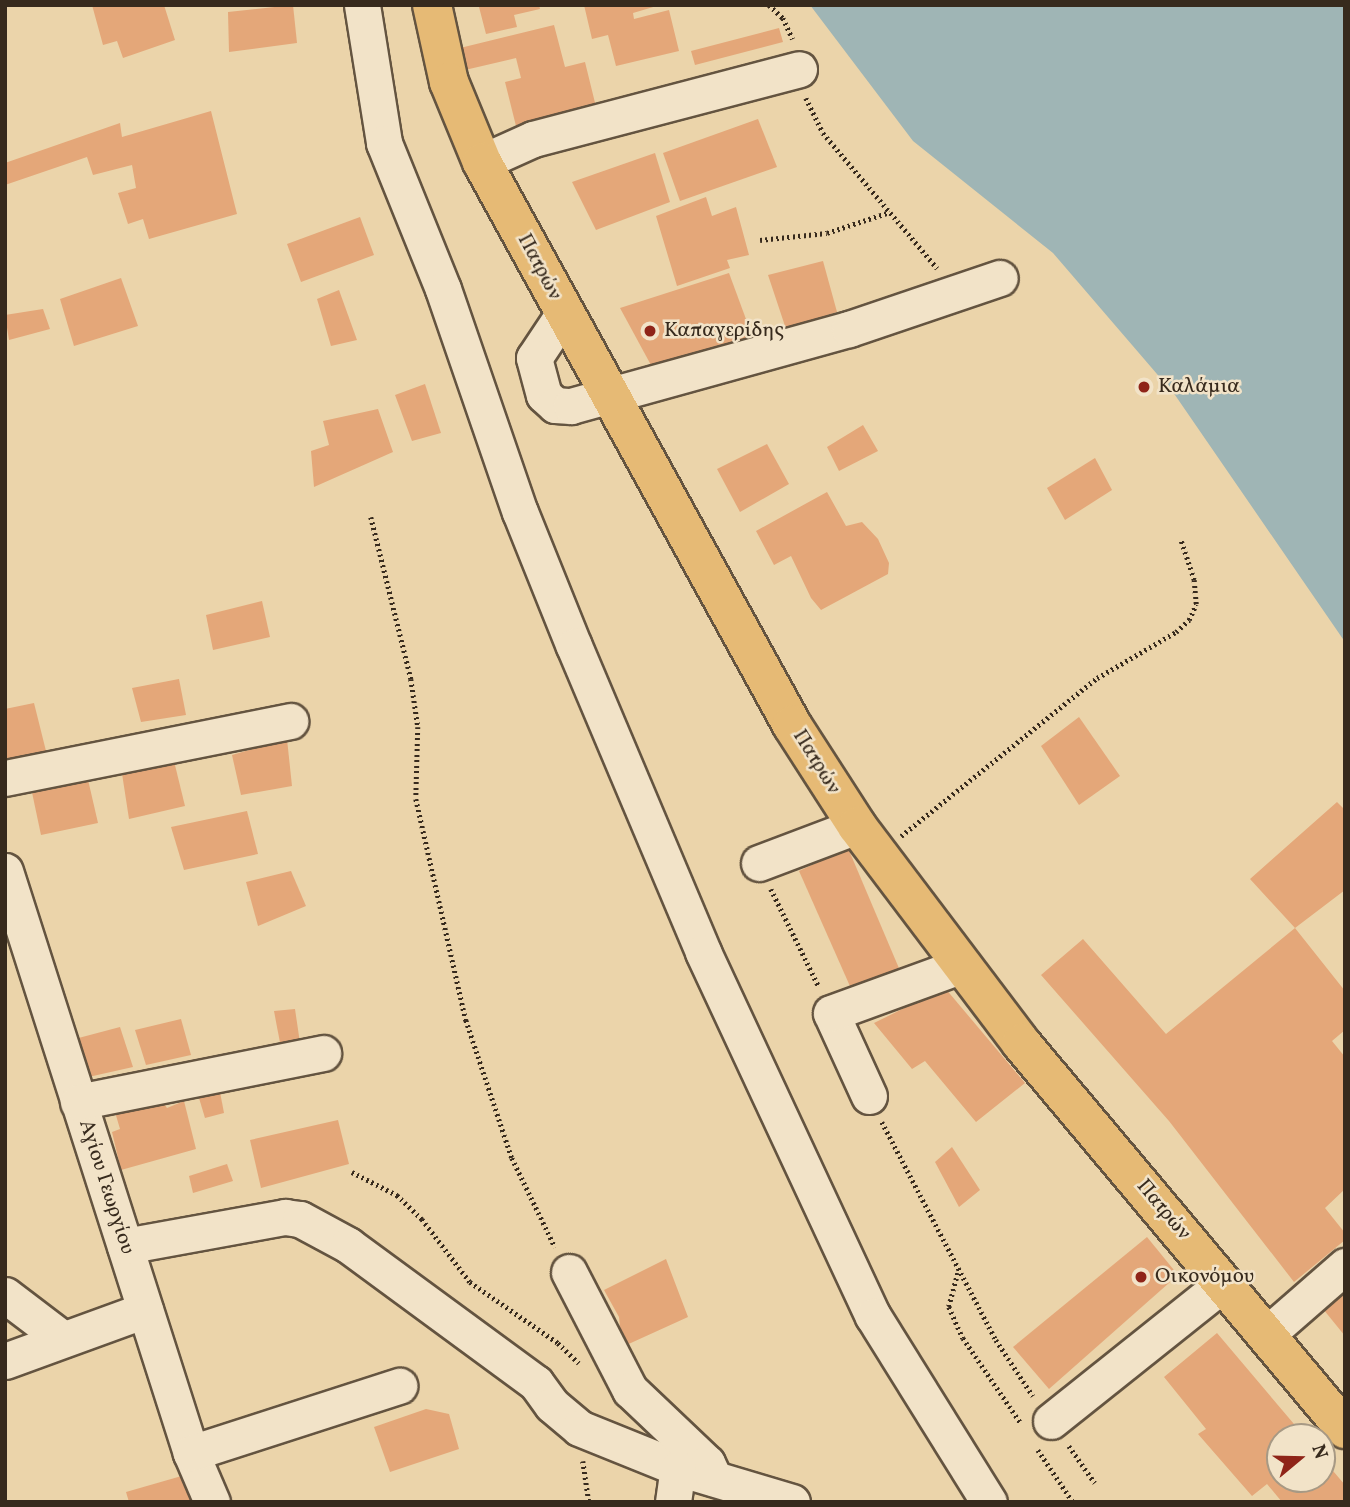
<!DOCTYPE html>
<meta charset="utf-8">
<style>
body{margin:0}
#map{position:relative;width:1350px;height:1507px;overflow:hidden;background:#ebd4aa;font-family:Vollkorn,serif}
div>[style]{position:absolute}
.water>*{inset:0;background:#9fb5b5}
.building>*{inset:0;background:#e4a779}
.path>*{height:4.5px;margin-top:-2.25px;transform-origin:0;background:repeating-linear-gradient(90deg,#372a1d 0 2px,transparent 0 5.5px)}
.roads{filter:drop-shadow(2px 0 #645440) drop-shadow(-2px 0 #645440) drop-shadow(0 2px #645440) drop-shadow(0 -2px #645440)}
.minor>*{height:35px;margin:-17.5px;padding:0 17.5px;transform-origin:17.5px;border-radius:17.5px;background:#f2e3c8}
.major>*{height:38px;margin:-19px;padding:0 19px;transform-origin:19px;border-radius:19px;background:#e6ba75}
.dots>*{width:19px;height:19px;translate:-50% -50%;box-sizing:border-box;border:4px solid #f2e3c8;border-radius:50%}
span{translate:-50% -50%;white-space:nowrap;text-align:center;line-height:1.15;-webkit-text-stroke:5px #f2e3c8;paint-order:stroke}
.street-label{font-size:21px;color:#372a1d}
.poi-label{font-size:21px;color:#372a1d}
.left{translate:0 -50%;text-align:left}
.frame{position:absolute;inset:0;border:7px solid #372a1d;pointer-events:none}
.north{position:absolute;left:1266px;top:1423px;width:70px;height:70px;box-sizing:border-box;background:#f2e3c8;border:2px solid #a79984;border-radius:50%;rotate:71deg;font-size:19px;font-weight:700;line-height:28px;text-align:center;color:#372a1d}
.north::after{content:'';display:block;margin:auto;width:24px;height:32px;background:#8f2418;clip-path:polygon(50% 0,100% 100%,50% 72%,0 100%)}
</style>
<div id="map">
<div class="water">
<i style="clip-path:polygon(810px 5px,1345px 5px,1345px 642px,1175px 395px,1053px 253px,913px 141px)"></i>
</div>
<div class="building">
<i style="clip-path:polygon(92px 5px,164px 5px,175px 40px,123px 58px,117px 41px,103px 45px)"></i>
<i style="clip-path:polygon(293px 5px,297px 43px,229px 52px,228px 12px)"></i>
<i style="clip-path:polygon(486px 5px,539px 5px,540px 9px,514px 15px,517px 27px,486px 34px,479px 7px)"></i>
<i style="clip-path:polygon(584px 5px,660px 5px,633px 13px,634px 19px,669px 10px,679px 51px,616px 66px,608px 35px,592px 39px)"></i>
<i style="clip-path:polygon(554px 25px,565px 67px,585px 62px,598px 115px,518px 134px,505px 82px,521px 78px,516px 58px,465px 70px,460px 48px)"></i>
<i style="clip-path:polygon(779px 28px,783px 42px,695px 65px,691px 51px)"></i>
<i style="clip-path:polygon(211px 111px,237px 214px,149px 239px,143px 219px,128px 224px,118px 193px,136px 188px,132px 165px,93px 175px,87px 157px,5px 185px,5px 163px,120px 123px,122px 137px)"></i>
<i style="clip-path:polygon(758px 119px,777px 167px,680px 201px,663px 153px)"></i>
<i style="clip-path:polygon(655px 153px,670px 202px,596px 230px,572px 182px)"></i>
<i style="clip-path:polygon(706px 197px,712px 216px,736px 207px,749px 255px,727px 260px,730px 268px,677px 286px,656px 216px)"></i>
<i style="clip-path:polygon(360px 217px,374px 255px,301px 282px,287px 244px)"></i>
<i style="clip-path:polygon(823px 261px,837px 312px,786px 329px,768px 275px)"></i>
<i style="clip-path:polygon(729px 273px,757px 349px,658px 378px,620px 308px)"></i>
<i style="clip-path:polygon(121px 278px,138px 326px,74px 346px,60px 299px)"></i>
<i style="clip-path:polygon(339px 290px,357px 340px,331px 346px,317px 299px)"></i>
<i style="clip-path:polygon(43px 309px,50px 329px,9px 340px,5px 315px)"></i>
<i style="clip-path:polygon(425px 384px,441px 433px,412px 441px,395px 395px)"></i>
<i style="clip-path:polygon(378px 409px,393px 452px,314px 487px,311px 451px,329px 445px,323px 421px)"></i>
<i style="clip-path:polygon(863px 425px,878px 451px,839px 471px,827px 447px)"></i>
<i style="clip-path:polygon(767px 444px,789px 484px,740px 512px,717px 469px)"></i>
<i style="clip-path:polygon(1095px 458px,1112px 490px,1065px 520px,1047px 488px)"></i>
<i style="clip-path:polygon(827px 492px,846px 526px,862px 522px,878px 539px,889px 563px,888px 574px,821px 610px,811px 598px,791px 556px,774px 565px,756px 531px)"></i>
<i style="clip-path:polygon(262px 601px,270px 637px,213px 650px,206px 615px)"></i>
<i style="clip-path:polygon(179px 679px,186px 715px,141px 722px,132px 688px)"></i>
<i style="clip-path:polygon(34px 703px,47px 755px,5px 765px,5px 709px)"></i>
<i style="clip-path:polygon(1079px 717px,1120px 776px,1079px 805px,1041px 746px)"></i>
<i style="clip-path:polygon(287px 739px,292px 786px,241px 795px,232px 755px)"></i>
<i style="clip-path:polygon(173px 757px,185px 806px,129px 819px,121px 767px)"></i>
<i style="clip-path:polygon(86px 771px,98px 823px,41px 835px,30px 783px)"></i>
<i style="clip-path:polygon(1337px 802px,1345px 810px,1345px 890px,1295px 928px,1345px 991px,1345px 1030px,1332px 1041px,1345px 1057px,1345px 1189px,1325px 1208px,1345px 1233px,1345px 1240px,1294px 1282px,1169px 1121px,1041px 975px,1083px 939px,1166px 1034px,1295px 928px,1250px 879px)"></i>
<i style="clip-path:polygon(247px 811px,258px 854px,184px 870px,171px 827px)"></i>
<i style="clip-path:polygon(848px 848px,901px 973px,853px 993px,799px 871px)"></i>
<i style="clip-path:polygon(291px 871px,306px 906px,258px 926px,246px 882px)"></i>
<i style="clip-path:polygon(945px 988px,1025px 1083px,976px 1122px,925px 1061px,912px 1069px,874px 1023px)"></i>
<i style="clip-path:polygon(295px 1009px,300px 1043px,281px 1048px,274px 1011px)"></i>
<i style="clip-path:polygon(181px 1019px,191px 1055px,146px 1065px,135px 1030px)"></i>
<i style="clip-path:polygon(120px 1027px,133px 1067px,84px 1078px,71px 1040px)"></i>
<i style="clip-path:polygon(220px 1092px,224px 1113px,205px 1118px,199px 1098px)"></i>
<i style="clip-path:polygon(162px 1101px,167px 1108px,184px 1101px,196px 1149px,121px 1170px,112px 1132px,120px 1129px,115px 1112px)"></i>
<i style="clip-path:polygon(338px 1120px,349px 1164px,261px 1188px,250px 1140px)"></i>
<i style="clip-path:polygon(952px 1147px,980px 1190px,959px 1207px,935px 1162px)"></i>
<i style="clip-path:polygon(227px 1164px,233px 1181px,193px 1193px,189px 1176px)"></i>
<i style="clip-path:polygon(1147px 1237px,1178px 1275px,1049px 1389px,1013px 1347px)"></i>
<i style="clip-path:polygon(666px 1259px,688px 1317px,622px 1347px,619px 1317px,604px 1290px)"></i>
<i style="clip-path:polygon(1345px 1281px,1345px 1336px,1319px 1304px)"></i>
<i style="clip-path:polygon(1217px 1333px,1305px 1437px,1280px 1437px,1280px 1479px,1322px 1479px,1322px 1458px,1345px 1485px,1345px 1502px,1282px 1502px,1267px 1484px,1252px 1496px,1198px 1434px,1206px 1429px,1164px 1377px)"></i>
<i style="clip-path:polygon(426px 1409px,449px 1414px,459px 1449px,390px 1472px,374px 1427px)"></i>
<i style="clip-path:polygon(192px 1473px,202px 1502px,129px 1502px,126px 1492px)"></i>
</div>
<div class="path">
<i style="left:769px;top:5px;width:19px;rotate:43deg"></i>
<i style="left:783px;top:18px;width:23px;rotate:65deg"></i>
<i style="left:806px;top:98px;width:39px;rotate:64deg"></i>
<i style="left:823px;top:133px;width:177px;rotate:49.8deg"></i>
<i style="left:760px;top:240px;width:67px;rotate:-6deg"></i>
<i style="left:827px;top:233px;width:66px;rotate:-18.4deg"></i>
<i style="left:371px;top:517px;width:167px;rotate:76.1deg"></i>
<i style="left:411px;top:679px;width:49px;rotate:81.7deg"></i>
<i style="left:418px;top:727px;width:72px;rotate:91.6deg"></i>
<i style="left:416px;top:799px;width:227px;rotate:77.3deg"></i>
<i style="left:466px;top:1020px;width:145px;rotate:71.6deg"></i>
<i style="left:512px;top:1158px;width:99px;rotate:64.2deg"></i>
<i style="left:901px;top:836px;width:252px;rotate:-38.9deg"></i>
<i style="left:1097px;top:678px;width:91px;rotate:-30.2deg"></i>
<i style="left:1176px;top:632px;width:18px;rotate:-43deg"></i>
<i style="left:1189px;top:620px;width:17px;rotate:-66deg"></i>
<i style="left:1196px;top:604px;width:24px;rotate:-95deg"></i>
<i style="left:1194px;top:580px;width:41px;rotate:-108.4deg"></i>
<i style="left:771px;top:889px;width:107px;rotate:63.9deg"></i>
<i style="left:882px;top:1122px;width:246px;rotate:62.4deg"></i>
<i style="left:996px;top:1340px;width:67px;rotate:56.5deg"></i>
<i style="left:352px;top:1172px;width:51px;rotate:27.1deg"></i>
<i style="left:397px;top:1195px;width:35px;rotate:44deg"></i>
<i style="left:422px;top:1219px;width:79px;rotate:52.7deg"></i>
<i style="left:470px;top:1282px;width:107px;rotate:34.7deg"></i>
<i style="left:558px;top:1343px;width:29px;rotate:44deg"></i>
<i style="left:958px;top:1273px;width:35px;rotate:105deg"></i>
<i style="left:949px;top:1307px;width:34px;rotate:66deg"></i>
<i style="left:963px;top:1338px;width:102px;rotate:55.8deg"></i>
<i style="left:1069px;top:1446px;width:45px;rotate:54.9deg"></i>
<i style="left:1038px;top:1450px;width:63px;rotate:56.1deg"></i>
<i style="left:583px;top:1461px;width:41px;rotate:81.7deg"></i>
</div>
<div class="roads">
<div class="minor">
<i style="left:362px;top:5px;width:140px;rotate:80.9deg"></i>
<i style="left:384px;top:143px;width:157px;rotate:68deg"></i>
<i style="left:443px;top:289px;width:236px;rotate:71deg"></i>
<i style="left:520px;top:512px;width:144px;rotate:68.1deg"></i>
<i style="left:574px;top:646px;width:332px;rotate:67.1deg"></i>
<i style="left:703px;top:952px;width:402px;rotate:65deg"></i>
<i style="left:873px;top:1316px;width:219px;rotate:58.1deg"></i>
<i style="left:482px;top:162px;width:56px;rotate:-24.3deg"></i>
<i style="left:533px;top:139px;width:275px;rotate:-14.7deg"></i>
<i style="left:564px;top:313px;width:54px;rotate:123.7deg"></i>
<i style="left:534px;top:358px;width:38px;rotate:75deg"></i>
<i style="left:544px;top:395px;width:15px;rotate:42deg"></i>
<i style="left:555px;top:405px;width:16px;rotate:4deg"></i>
<i style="left:571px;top:406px;width:288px;rotate:-15.5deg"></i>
<i style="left:849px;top:329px;width:159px;rotate:-18.7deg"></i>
<i style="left:5px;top:778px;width:291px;rotate:-11.3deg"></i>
<i style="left:759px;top:863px;width:105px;rotate:-20.7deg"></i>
<i style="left:5px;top:871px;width:611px;rotate:72.28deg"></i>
<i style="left:191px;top:1453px;width:53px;rotate:66.8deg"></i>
<i style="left:869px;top:1096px;width:91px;rotate:-114.6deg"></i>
<i style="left:831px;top:1013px;width:137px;rotate:-20deg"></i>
<i style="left:78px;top:1102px;width:250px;rotate:-11.3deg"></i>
<i style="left:125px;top:1246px;width:163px;rotate:-10.3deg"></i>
<i style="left:285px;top:1217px;width:15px;rotate:8deg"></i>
<i style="left:300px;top:1219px;width:55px;rotate:28.4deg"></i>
<i style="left:348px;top:1245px;width:233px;rotate:36.3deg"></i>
<i style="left:536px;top:1383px;width:27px;rotate:54deg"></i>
<i style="left:552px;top:1405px;width:35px;rotate:40deg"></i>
<i style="left:579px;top:1428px;width:107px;rotate:22deg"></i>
<i style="left:678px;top:1468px;width:119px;rotate:16.6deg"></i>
<i style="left:569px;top:1272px;width:133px;rotate:62.7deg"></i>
<i style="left:630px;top:1390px;width:106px;rotate:43.5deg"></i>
<i style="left:707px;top:1463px;width:17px;rotate:65deg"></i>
<i style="left:5px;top:1295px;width:73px;rotate:37.2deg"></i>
<i style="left:1266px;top:1335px;width:105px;rotate:-41.1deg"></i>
<i style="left:5px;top:1361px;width:149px;rotate:-20deg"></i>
<i style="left:1051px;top:1421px;width:221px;rotate:-38.6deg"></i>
<i style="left:191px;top:1453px;width:219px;rotate:-17.9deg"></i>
<i style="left:673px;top:1502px;width:34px;rotate:-82deg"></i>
</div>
<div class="major">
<i style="left:432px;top:5px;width:79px;rotate:77.6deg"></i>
<i style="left:449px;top:82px;width:87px;rotate:67.6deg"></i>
<i style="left:482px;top:162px;width:643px;rotate:61.16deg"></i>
<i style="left:792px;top:725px;width:120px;rotate:57.2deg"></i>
<i style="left:857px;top:826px;width:272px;rotate:52.9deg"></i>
<i style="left:1021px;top:1043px;width:504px;rotate:49.99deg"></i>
</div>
</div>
<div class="dots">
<i style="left:650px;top:331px;background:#8f2418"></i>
<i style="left:1144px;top:387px;background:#8f2418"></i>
<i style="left:1141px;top:1277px;background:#8f2418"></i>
</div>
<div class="street-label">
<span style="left:539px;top:267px;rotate:62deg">Πατρών</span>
<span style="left:816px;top:762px;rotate:58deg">Πατρών</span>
<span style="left:106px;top:1187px;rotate:72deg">Αγίου Γεωργίου</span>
<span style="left:1163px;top:1210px;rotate:50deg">Πατρών</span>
</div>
<div class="poi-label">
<span class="left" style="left:664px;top:331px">Καπαγερίδης</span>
<span class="left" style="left:1158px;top:387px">Καλάμια</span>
<span class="left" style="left:1155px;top:1277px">Οικονόμου</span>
</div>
<div class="frame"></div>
<div class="north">N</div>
</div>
